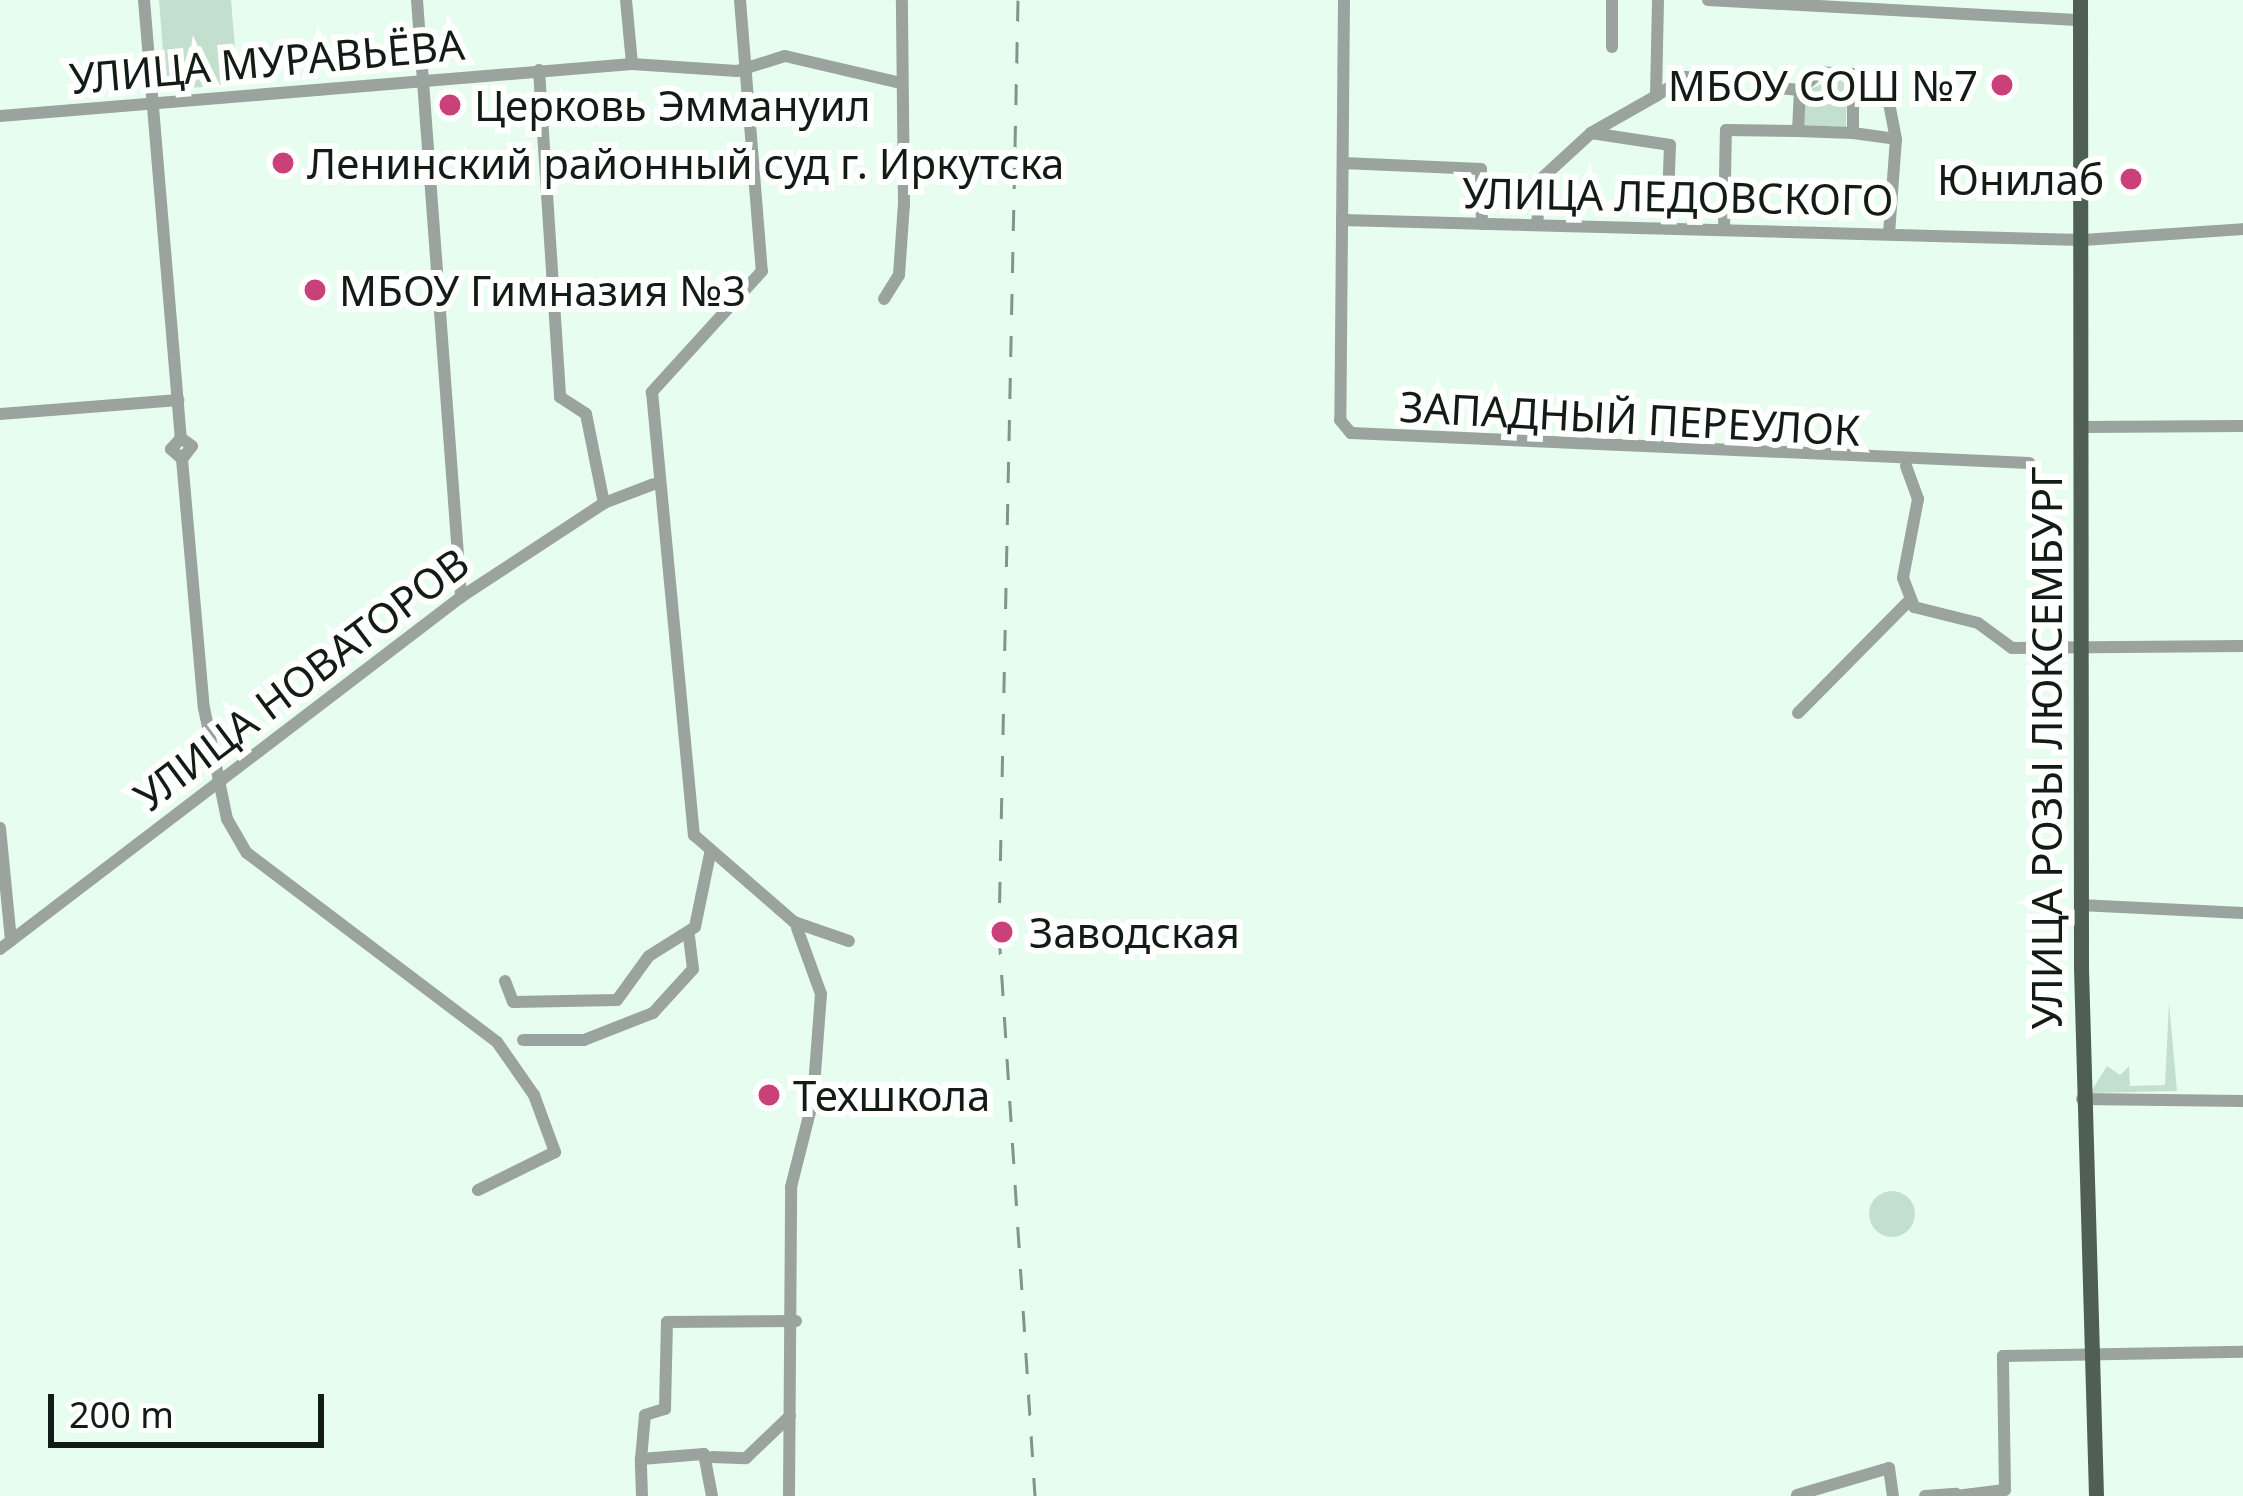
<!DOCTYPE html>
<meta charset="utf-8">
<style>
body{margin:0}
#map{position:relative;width:2243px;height:1496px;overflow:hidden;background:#e7fdef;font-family:"Noto Sans",sans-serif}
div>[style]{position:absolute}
.green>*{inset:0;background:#c3e0ce}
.round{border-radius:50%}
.minor>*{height:12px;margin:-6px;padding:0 6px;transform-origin:6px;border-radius:6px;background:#9aa39d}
.major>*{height:15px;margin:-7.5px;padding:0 7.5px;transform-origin:7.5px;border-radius:7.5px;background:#4f5f54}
.rail>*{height:3px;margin-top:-1.5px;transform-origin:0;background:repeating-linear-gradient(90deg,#84948a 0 21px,transparent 0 42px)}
.dots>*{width:33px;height:33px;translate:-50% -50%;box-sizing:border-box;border:6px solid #fff;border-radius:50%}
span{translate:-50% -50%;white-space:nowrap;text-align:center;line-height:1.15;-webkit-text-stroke:12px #fff;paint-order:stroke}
.street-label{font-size:42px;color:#131b16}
.poi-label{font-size:42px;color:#131b16}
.right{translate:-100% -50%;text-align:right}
.left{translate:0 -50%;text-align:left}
.scale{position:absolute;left:48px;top:1394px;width:276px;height:54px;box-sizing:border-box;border:6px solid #131b16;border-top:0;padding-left:15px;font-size:36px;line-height:42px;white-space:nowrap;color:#131b16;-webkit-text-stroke:9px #fff;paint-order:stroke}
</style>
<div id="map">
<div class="green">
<i style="clip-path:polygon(159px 0,231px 0,238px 84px,166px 90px)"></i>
<i style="clip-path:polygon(1834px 78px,1847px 80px,1846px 127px,1802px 125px,1803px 93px)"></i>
<i style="clip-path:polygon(2169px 1003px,2177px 1091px,2090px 1093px,2107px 1066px,2120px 1075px,2129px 1066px,2130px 1086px,2165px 1085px)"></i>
<i class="round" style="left:1869px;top:1191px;width:46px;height:46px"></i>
</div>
<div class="minor">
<i style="left:144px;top:0;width:440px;rotate:85.2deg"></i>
<i style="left:181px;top:438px;width:15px;rotate:132deg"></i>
<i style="left:171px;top:449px;width:15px;rotate:42deg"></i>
<i style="left:182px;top:459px;width:16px;rotate:-52deg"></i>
<i style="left:192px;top:446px;width:14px;rotate:-144deg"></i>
<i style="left:417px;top:0;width:599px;rotate:85.78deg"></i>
<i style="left:626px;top:0;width:64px;rotate:84.6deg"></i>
<i style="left:740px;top:0;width:272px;rotate:85.4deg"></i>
<i style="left:762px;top:271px;width:164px;rotate:132.3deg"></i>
<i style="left:652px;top:392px;width:445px;rotate:84.6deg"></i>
<i style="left:694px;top:835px;width:133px;rotate:41deg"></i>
<i style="left:794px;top:922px;width:58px;rotate:19.1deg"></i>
<i style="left:1344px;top:0;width:420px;rotate:90.5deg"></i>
<i style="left:1340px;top:420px;width:17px;rotate:50deg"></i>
<i style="left:1351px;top:433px;width:679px;rotate:2.53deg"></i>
<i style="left:1658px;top:0;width:96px;rotate:91.2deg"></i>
<i style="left:1656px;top:96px;width:35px;rotate:-33deg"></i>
<i style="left:1685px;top:77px;width:28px;rotate:4deg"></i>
<i style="left:1708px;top:0;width:373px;rotate:3.1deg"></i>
<i style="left:1612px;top:47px;width:47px;rotate:-90deg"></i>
<i style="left:539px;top:70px;width:328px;rotate:86.3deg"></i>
<i style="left:560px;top:397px;width:31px;rotate:33deg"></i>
<i style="left:586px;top:414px;width:91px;rotate:78.6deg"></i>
<i style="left:1656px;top:96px;width:75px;rotate:150.4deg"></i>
<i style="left:1591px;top:133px;width:80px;rotate:8.6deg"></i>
<i style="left:1670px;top:145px;width:83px;rotate:92.1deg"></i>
<i style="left:0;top:116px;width:634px;rotate:-4.7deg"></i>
<i style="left:632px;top:64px;width:105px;rotate:3.8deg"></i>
<i style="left:737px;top:71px;width:50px;rotate:-17.4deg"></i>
<i style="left:785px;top:56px;width:115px;rotate:13.1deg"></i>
<i style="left:1798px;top:131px;width:55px;rotate:2.1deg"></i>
<i style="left:1853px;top:133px;width:59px;rotate:-90deg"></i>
<i style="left:1853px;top:74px;width:33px;rotate:-177deg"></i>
<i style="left:1820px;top:72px;width:27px;rotate:138deg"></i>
<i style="left:1853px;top:133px;width:43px;rotate:7.9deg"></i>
<i style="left:1896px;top:139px;width:67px;rotate:-101.1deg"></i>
<i style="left:1883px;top:73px;width:30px;rotate:178deg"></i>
<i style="left:1343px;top:163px;width:138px;rotate:2.5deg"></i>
<i style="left:1481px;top:169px;width:55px;rotate:89deg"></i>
<i style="left:1342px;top:220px;width:741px;rotate:1.55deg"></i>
<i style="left:2083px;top:240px;width:160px;rotate:-3.9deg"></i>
<i style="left:1537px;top:225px;width:46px;rotate:-85deg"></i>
<i style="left:1541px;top:179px;width:68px;rotate:-42.6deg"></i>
<i style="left:1724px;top:230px;width:100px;rotate:-88.9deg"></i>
<i style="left:1726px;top:130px;width:72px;rotate:0.8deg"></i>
<i style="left:1798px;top:131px;width:41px;rotate:-87.2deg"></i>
<i style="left:1800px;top:90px;width:42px;rotate:-174.6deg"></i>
<i style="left:1889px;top:234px;width:95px;rotate:-85.8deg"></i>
<i style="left:884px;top:299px;width:28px;rotate:-58deg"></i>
<i style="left:899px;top:275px;width:71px;rotate:-86deg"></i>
<i style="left:904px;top:204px;width:204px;rotate:-90.6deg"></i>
<i style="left:0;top:414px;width:179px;rotate:-4.5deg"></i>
<i style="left:2082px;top:427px;width:161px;rotate:-0.4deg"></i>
<i style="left:182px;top:459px;width:250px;rotate:85deg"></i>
<i style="left:204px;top:708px;width:113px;rotate:78.3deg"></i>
<i style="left:227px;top:819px;width:39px;rotate:60deg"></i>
<i style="left:247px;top:853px;width:313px;rotate:37.1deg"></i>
<i style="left:497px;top:1042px;width:65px;rotate:55.1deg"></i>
<i style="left:534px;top:1095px;width:61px;rotate:69.8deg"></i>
<i style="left:555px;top:1152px;width:86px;rotate:153.7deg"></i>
<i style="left:1906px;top:466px;width:35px;rotate:70deg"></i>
<i style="left:1918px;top:499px;width:80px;rotate:100.8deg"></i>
<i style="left:1903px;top:578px;width:31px;rotate:69deg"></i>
<i style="left:1914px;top:607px;width:66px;rotate:14deg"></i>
<i style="left:1978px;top:623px;width:42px;rotate:36.3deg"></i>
<i style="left:2012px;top:648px;width:231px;rotate:-0.5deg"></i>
<i style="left:1798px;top:713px;width:158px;rotate:-45.3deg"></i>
<i style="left:0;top:828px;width:113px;rotate:84.4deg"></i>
<i style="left:2080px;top:905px;width:163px;rotate:2.8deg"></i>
<i style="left:0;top:949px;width:580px;rotate:-37.36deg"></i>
<i style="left:461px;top:597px;width:171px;rotate:-33.3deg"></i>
<i style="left:604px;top:503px;width:53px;rotate:-20.8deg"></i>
<i style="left:505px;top:981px;width:22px;rotate:69deg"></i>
<i style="left:513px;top:1002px;width:104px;rotate:-1.1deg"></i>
<i style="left:617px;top:1000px;width:54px;rotate:-54deg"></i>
<i style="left:649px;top:956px;width:54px;rotate:-32.2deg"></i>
<i style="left:695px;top:927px;width:75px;rotate:-78.4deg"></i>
<i style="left:523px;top:1040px;width:61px"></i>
<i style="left:584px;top:1040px;width:74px;rotate:-21.4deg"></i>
<i style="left:653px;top:1013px;width:59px;rotate:-47.7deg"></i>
<i style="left:693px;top:969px;width:34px;rotate:-97deg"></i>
<i style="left:2082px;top:1099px;width:161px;rotate:0.7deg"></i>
<i style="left:712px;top:1457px;width:34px;rotate:2deg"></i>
<i style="left:746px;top:1458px;width:61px;rotate:-43.7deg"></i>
<i style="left:641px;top:1459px;width:44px;rotate:-84.8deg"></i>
<i style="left:645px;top:1415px;width:21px;rotate:-17deg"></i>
<i style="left:665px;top:1409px;width:87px;rotate:-88.7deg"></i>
<i style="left:667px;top:1322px;width:129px;rotate:-0.4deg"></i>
<i style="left:1797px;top:1495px;width:96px;rotate:-16.4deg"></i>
<i style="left:1889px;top:1468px;width:28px;rotate:82deg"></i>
<i style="left:642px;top:1496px;width:37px;rotate:-92deg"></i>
<i style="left:641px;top:1459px;width:63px;rotate:-4.5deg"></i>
<i style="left:704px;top:1454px;width:43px;rotate:79.2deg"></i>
<i style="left:789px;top:1496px;width:309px;rotate:-89.6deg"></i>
<i style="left:791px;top:1187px;width:90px;rotate:-75.8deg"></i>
<i style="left:813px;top:1100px;width:106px;rotate:-85.7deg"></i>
<i style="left:821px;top:994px;width:70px;rotate:-110deg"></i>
<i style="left:1925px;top:1496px;width:31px;rotate:-4deg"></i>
<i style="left:1956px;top:1496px;width:49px;rotate:-7deg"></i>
<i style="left:2005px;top:1490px;width:134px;rotate:-90.9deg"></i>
<i style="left:2003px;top:1356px;width:240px;rotate:-1deg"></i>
</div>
<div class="major">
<i style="left:2080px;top:0;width:968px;rotate:89.94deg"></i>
<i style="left:2081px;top:968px;width:528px;rotate:88.37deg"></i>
</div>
<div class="rail">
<i style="left:1018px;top:0;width:933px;rotate:91.17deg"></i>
<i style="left:999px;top:933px;width:564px;rotate:86.34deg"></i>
</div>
<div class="dots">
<i style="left:2002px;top:85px;background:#ca4078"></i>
<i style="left:450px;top:105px;background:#ca4078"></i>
<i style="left:283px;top:163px;background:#ca4078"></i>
<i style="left:2131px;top:179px;background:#ca4078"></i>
<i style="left:315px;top:290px;background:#ca4078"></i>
<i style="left:1002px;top:932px;background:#ca4078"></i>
<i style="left:769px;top:1095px;background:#ca4078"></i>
</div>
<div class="street-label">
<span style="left:267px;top:61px;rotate:-5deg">УЛИЦА МУРАВЬЁВА</span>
<span style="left:1678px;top:196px;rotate:1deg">УЛИЦА ЛЕДОВСКОГО</span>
<span style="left:1630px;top:418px;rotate:3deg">ЗАПАДНЫЙ ПЕРЕУЛОК</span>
<span style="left:301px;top:679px;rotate:-37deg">УЛИЦА НОВАТОРОВ</span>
<span style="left:2046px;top:748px;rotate:-90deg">УЛИЦА РОЗЫ ЛЮКСЕМБУРГ</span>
</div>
<div class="poi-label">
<span class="right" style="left:1978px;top:85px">МБОУ СОШ №7</span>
<span class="left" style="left:474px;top:105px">Церковь Эммануил</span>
<span class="left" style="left:307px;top:163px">Ленинский районный суд г. Иркутска</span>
<span class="right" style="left:2104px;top:179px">Юнилаб</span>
<span class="left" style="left:339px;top:290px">МБОУ Гимназия №3</span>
<span class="left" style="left:1029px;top:932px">Заводская</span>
<span class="left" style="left:793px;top:1095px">Техшкола</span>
</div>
<div class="scale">200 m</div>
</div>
